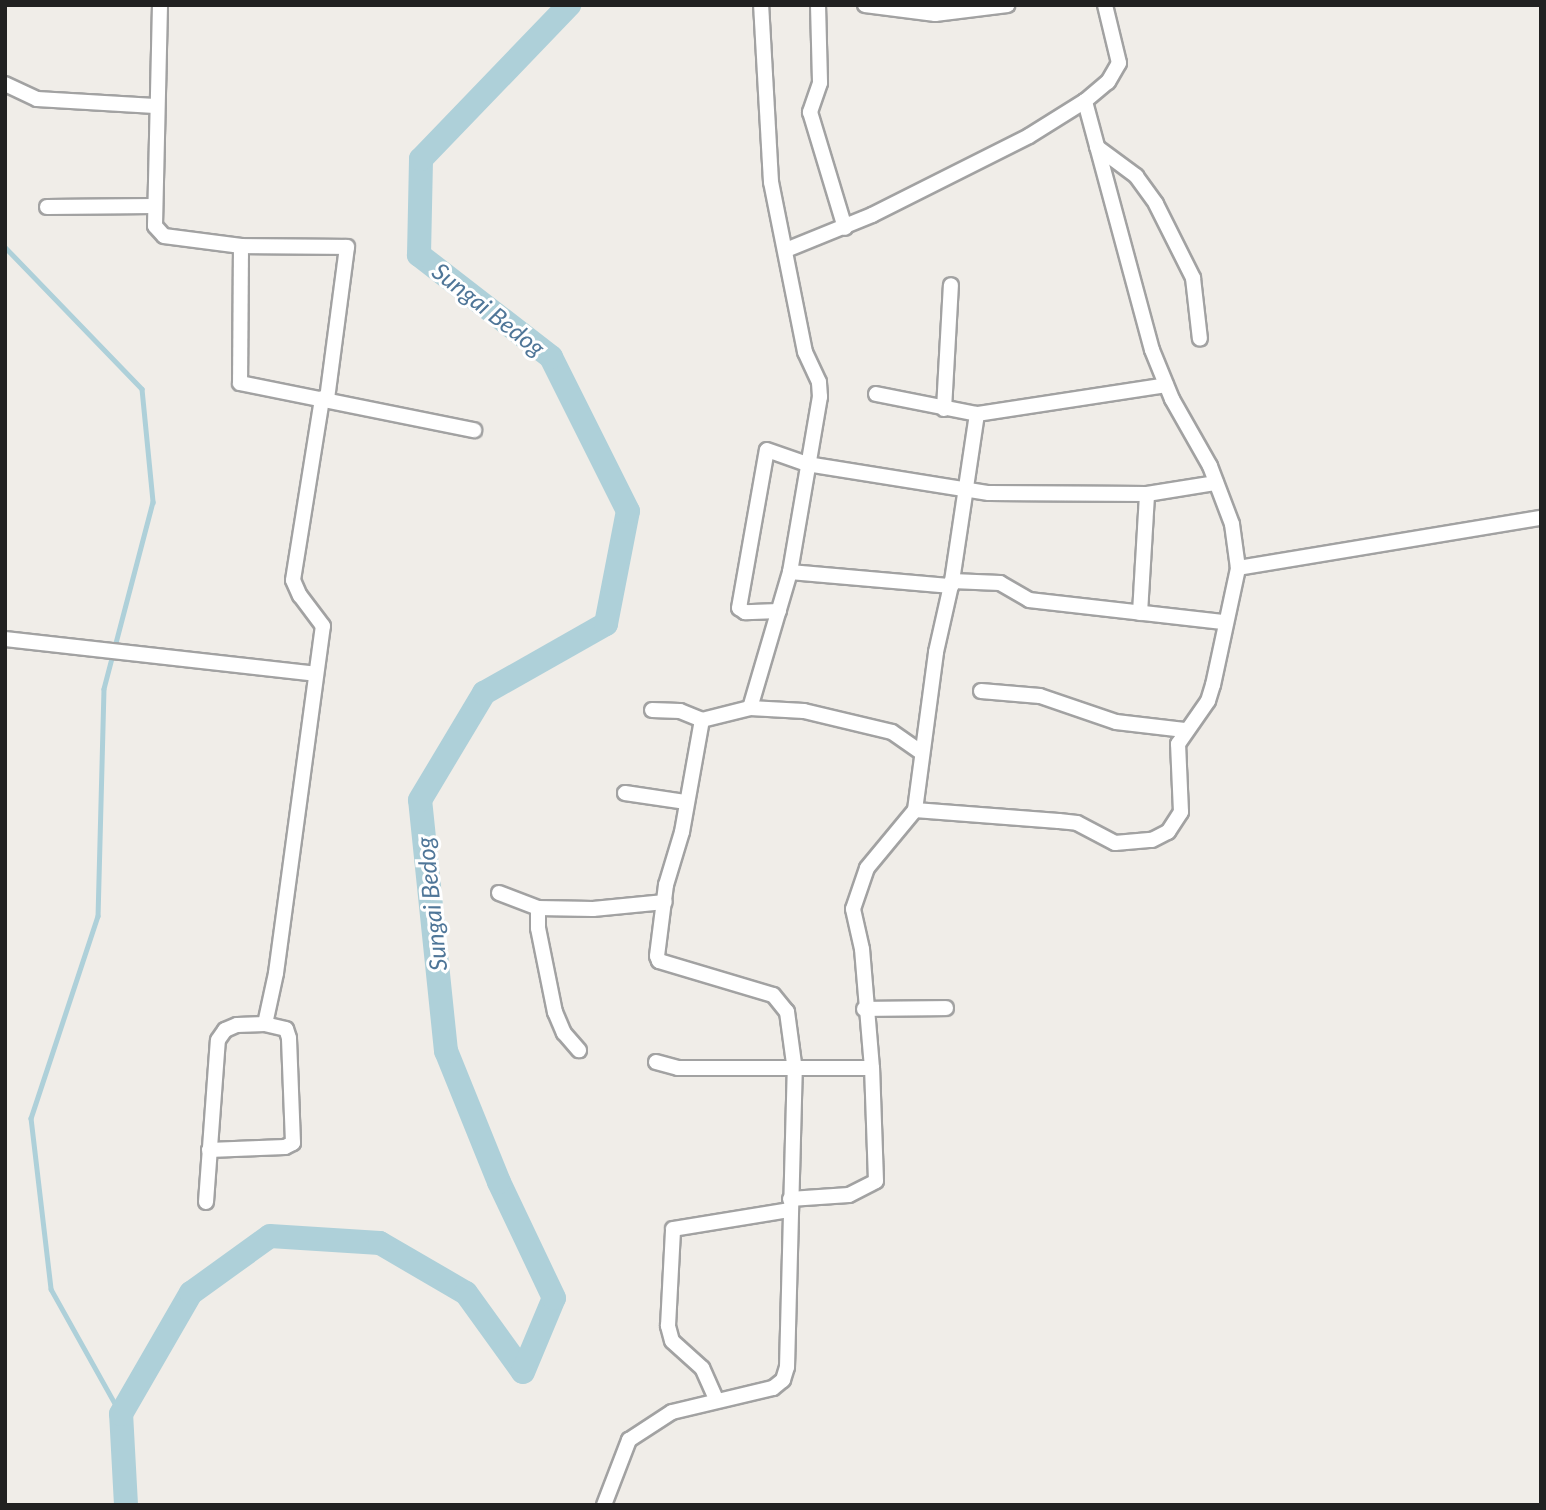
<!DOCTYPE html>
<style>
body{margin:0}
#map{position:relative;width:1546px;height:1510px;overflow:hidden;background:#f0ede8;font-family:Lato,sans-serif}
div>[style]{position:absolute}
.stream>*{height:4.5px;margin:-2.25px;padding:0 2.25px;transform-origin:2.25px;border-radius:2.25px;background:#aed0d9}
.river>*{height:24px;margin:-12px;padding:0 12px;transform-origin:12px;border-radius:12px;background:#aed0d9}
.roads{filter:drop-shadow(2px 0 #a2a2a2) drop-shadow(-2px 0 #a2a2a2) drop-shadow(0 2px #a2a2a2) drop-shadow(0 -2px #a2a2a2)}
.minor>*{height:14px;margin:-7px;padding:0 7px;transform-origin:7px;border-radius:7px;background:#fff}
span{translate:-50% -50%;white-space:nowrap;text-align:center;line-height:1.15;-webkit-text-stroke:6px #fff;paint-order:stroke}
.water-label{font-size:24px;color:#4f7698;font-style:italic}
.frame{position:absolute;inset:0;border:7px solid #212121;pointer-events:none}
</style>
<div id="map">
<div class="stream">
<i style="left:5px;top:247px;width:197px;rotate:46deg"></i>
<i style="left:142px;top:389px;width:114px;rotate:84.4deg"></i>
<i style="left:153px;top:502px;width:193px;rotate:104.7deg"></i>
<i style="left:104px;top:689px;width:227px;rotate:91.5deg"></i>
<i style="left:98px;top:916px;width:213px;rotate:108.3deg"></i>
<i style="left:31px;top:1118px;width:172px;rotate:83.3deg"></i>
<i style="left:51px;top:1289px;width:143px;rotate:60.8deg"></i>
</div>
<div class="river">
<i style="left:126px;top:1505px;width:91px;rotate:-93.1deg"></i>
<i style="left:121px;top:1414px;width:140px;rotate:-60deg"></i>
<i style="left:191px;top:1293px;width:97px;rotate:-35.8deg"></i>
<i style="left:270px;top:1236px;width:110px;rotate:3.6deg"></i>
<i style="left:380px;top:1243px;width:99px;rotate:30.2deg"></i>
<i style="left:466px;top:1293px;width:97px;rotate:54.2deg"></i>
<i style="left:523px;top:1372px;width:80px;rotate:-67.3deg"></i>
<i style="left:554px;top:1298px;width:128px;rotate:-115.4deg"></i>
<i style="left:499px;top:1182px;width:141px;rotate:-112deg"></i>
<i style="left:446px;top:1051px;width:252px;rotate:-95.9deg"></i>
<i style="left:420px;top:800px;width:125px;rotate:-59.1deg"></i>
<i style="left:484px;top:693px;width:140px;rotate:-29.5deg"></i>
<i style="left:606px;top:624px;width:115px;rotate:-79deg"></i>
<i style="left:628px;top:511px;width:172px;rotate:-116.6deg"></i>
<i style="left:551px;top:357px;width:167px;rotate:-142.3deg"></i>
<i style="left:419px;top:255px;width:96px;rotate:-88.8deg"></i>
<i style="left:421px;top:159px;width:214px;rotate:-46.1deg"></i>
</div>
<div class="roads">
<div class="minor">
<i style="left:160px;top:5px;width:221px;rotate:91.3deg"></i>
<i style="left:155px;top:226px;width:13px;rotate:48deg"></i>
<i style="left:164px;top:236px;width:78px;rotate:7.4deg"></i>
<i style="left:241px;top:246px;width:137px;rotate:90.4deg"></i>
<i style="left:240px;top:383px;width:239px;rotate:11.4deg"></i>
<i style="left:818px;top:5px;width:78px;rotate:88.5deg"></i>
<i style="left:820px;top:83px;width:31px;rotate:109deg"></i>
<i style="left:810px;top:112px;width:121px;rotate:73.2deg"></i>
<i style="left:865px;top:5px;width:71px;rotate:7.3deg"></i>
<i style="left:935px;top:14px;width:73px;rotate:-7.1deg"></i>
<i style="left:5px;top:84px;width:35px;rotate:25deg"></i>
<i style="left:37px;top:99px;width:118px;rotate:3.4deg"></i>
<i style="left:1097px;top:147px;width:49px;rotate:36.6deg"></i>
<i style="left:1136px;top:176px;width:34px;rotate:54deg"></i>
<i style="left:1156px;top:204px;width:83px;rotate:63.4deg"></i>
<i style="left:1193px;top:278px;width:61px;rotate:83.5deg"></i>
<i style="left:47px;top:207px;width:107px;rotate:-0.5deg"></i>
<i style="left:241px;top:246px;width:106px;rotate:0.5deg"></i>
<i style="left:347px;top:247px;width:153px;rotate:97.5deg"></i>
<i style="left:786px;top:250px;width:93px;rotate:-22.1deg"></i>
<i style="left:872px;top:215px;width:176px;rotate:-26.7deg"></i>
<i style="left:1029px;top:136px;width:66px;rotate:-32deg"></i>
<i style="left:876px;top:394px;width:103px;rotate:11.2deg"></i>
<i style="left:944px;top:409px;width:124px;rotate:-86.8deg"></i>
<i style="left:1238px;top:568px;width:307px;rotate:-9.4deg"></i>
<i style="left:790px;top:572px;width:162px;rotate:5deg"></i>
<i style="left:952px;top:581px;width:48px;rotate:2.4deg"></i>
<i style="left:1000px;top:583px;width:34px;rotate:30deg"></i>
<i style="left:1029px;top:600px;width:195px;rotate:6.5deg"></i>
<i style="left:779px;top:611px;width:34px;rotate:178deg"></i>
<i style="left:745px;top:612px;width:7px;rotate:-146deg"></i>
<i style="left:739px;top:608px;width:160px;rotate:-80deg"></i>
<i style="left:767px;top:450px;width:42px;rotate:19.3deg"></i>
<i style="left:807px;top:464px;width:184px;rotate:9.1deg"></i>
<i style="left:989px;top:493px;width:158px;rotate:0.4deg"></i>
<i style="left:1147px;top:494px;width:70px;rotate:-9.1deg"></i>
<i style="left:1140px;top:613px;width:119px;rotate:-86.6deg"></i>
<i style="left:5px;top:639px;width:312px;rotate:6.4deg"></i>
<i style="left:981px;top:691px;width:59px;rotate:4.8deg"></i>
<i style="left:1040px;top:696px;width:80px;rotate:18.9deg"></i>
<i style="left:1116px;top:722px;width:69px;rotate:6.6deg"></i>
<i style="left:750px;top:708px;width:142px;rotate:-73.6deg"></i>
<i style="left:790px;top:572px;width:178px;rotate:-80.3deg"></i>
<i style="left:820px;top:397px;width:15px;rotate:-94deg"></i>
<i style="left:819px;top:382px;width:33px;rotate:-115deg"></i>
<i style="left:805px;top:352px;width:173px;rotate:-101.3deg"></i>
<i style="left:771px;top:182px;width:177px;rotate:-93.2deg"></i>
<i style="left:652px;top:710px;width:28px;rotate:2deg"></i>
<i style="left:680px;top:711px;width:24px;rotate:22deg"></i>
<i style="left:625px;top:793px;width:62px;rotate:8.4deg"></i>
<i style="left:915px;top:810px;width:144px;rotate:4.4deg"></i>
<i style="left:1059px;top:821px;width:18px;rotate:6deg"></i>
<i style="left:1077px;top:823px;width:43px;rotate:27.8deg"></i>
<i style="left:1115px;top:843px;width:37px;rotate:-5deg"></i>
<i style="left:1152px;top:840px;width:18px;rotate:-27deg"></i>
<i style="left:1168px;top:832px;width:24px;rotate:-57deg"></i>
<i style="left:1181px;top:812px;width:68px;rotate:-92.5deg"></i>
<i style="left:1178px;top:744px;width:52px;rotate:-55.1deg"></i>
<i style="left:1208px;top:701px;width:17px;rotate:-73deg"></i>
<i style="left:1213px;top:685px;width:120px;rotate:-77.9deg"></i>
<i style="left:1238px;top:568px;width:44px;rotate:-97.8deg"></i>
<i style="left:1232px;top:524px;width:62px;rotate:-110.8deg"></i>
<i style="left:1210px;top:466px;width:77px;rotate:-119.6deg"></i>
<i style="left:1172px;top:399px;width:53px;rotate:-112.2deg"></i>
<i style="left:1152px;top:350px;width:258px;rotate:-105.1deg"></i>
<i style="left:1085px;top:101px;width:30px;rotate:-40deg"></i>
<i style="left:1108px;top:82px;width:22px;rotate:-60deg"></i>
<i style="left:1119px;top:63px;width:60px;rotate:-103.6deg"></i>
<i style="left:499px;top:893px;width:42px;rotate:21deg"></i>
<i style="left:538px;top:908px;width:55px;rotate:1deg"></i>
<i style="left:593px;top:909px;width:72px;rotate:-5.6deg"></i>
<i style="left:538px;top:908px;width:20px;rotate:90deg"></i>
<i style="left:538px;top:928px;width:86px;rotate:78.6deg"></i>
<i style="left:555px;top:1012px;width:23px;rotate:67deg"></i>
<i style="left:564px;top:1033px;width:23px;rotate:49deg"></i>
<i style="left:864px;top:1009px;width:82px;rotate:-0.7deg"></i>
<i style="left:656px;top:1062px;width:23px;rotate:15deg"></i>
<i style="left:678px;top:1068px;width:194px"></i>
<i style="left:872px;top:1068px;width:119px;rotate:-94.8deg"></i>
<i style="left:862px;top:949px;width:41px;rotate:-102.7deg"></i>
<i style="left:853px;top:909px;width:43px;rotate:-71.1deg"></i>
<i style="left:867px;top:868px;width:75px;rotate:-50.4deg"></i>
<i style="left:915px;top:810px;width:159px;rotate:-82.4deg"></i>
<i style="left:936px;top:652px;width:73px;rotate:-77.3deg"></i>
<i style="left:952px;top:581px;width:169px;rotate:-81.5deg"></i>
<i style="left:977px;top:414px;width:191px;rotate:-8.7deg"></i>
<i style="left:209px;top:1150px;width:76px;rotate:-2.3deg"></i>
<i style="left:285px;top:1147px;width:9px;rotate:-27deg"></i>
<i style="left:293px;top:1143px;width:105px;rotate:-92.2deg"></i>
<i style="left:289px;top:1038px;width:9px;rotate:-108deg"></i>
<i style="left:286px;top:1029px;width:22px;rotate:-167deg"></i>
<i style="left:790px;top:1199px;width:59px;rotate:-3.9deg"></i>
<i style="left:849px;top:1195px;width:30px;rotate:-27deg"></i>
<i style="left:876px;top:1181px;width:113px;rotate:-92deg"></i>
<i style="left:206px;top:1202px;width:162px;rotate:-85.8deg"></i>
<i style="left:218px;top:1040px;width:12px;rotate:-55deg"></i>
<i style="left:225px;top:1030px;width:13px;rotate:-23deg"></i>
<i style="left:237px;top:1025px;width:28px;rotate:-2deg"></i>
<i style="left:265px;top:1024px;width:52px;rotate:-77.8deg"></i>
<i style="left:276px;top:973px;width:350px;rotate:-82.3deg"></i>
<i style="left:323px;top:626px;width:38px;rotate:-127deg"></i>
<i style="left:300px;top:596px;width:17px;rotate:-114deg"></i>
<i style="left:293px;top:580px;width:184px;rotate:-80.9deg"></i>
<i style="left:716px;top:1399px;width:34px;rotate:-114deg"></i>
<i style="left:702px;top:1368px;width:40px;rotate:-138deg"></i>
<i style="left:672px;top:1341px;width:16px;rotate:-105deg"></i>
<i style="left:668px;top:1326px;width:97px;rotate:-87deg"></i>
<i style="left:673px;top:1229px;width:118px;rotate:-9.3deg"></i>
<i style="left:604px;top:1505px;width:70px;rotate:-69deg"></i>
<i style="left:629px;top:1440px;width:51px;rotate:-33.1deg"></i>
<i style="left:672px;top:1412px;width:104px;rotate:-13.4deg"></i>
<i style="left:773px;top:1388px;width:13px;rotate:-39deg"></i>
<i style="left:783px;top:1380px;width:14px;rotate:-73deg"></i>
<i style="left:787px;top:1367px;width:296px;rotate:-88.5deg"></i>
<i style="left:795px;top:1071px;width:60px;rotate:-97.7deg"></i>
<i style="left:787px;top:1012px;width:22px;rotate:-129deg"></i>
<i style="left:773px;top:995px;width:119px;rotate:-163.4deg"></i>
<i style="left:659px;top:961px;width:5px;rotate:-112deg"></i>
<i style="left:657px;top:956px;width:72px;rotate:-82.8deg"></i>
<i style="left:666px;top:885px;width:55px;rotate:-73.2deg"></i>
<i style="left:682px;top:832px;width:114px;rotate:-79.9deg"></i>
<i style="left:702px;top:720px;width:49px;rotate:-14deg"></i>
<i style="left:750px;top:708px;width:54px;rotate:3.2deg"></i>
<i style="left:804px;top:711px;width:90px;rotate:13.4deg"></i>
<i style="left:892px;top:732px;width:35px;rotate:35deg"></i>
</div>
</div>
<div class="water-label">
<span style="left:489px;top:309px;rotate:38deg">Sungai Bedog</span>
<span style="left:431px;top:904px;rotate:-96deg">Sungai Bedog</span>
</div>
<div class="frame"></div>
</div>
